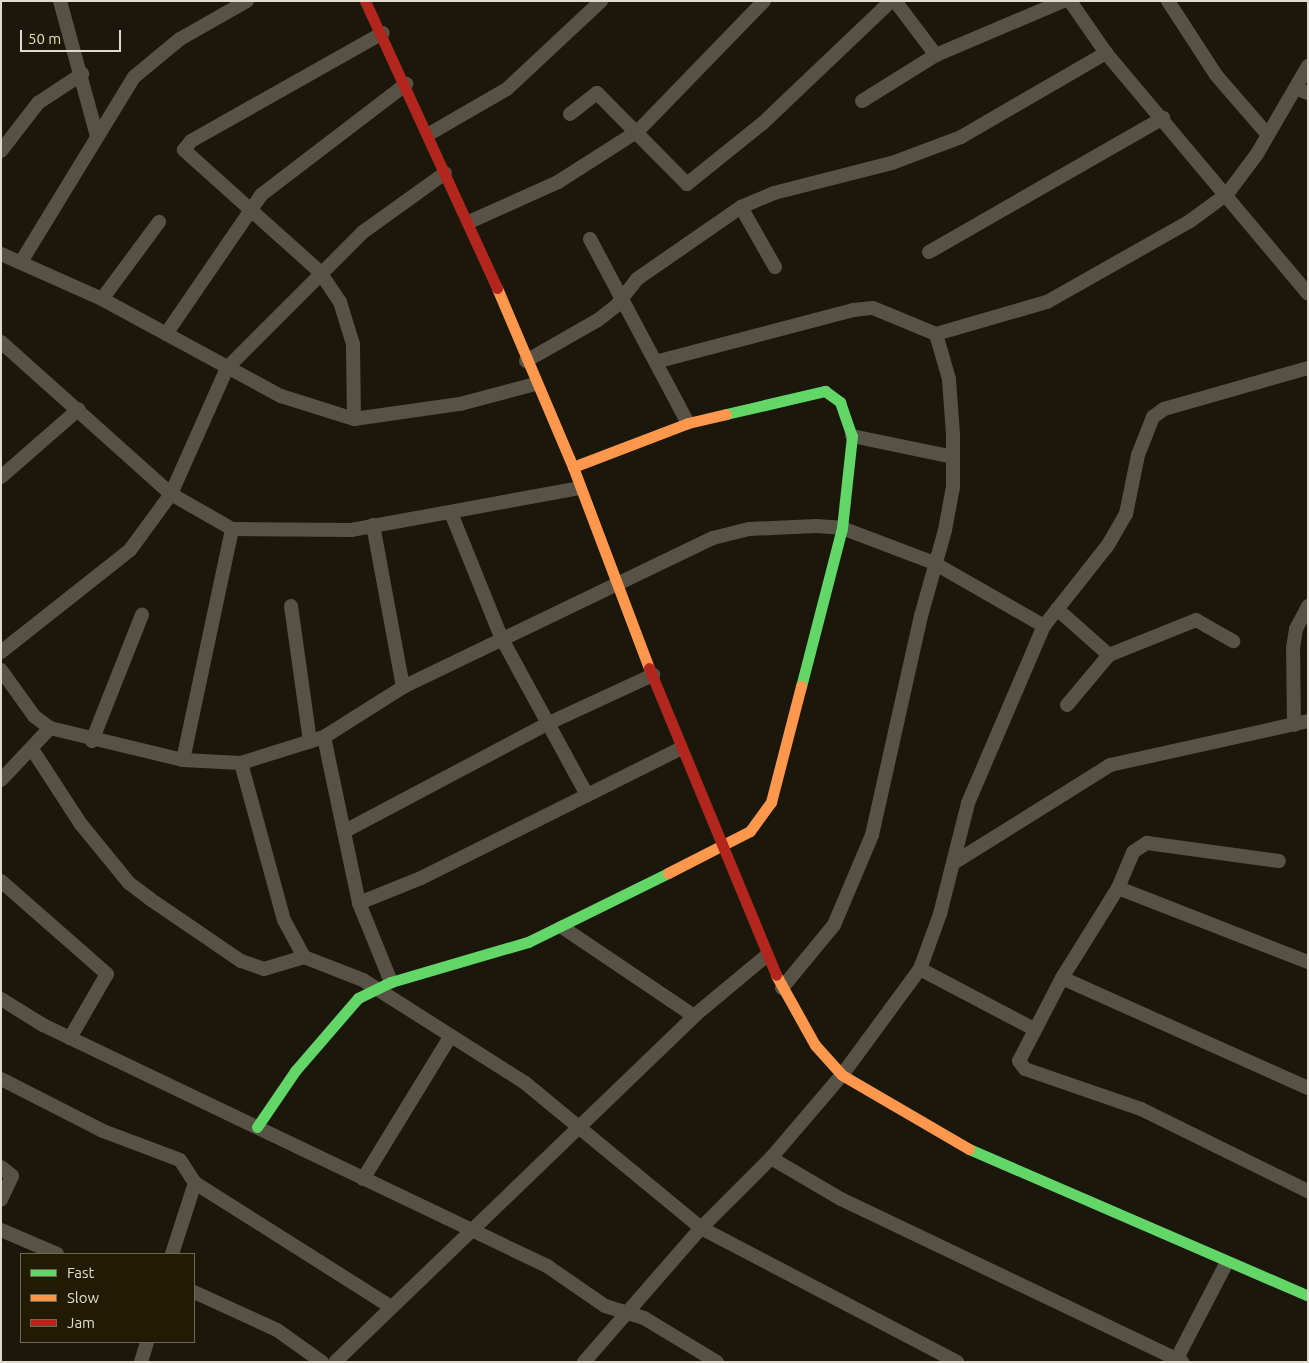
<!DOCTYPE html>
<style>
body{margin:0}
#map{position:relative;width:1309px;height:1363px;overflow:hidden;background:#1b180b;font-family:Ubuntu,sans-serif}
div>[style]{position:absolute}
.street>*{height:14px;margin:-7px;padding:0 7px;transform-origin:7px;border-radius:7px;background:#565346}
.fast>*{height:11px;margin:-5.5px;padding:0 5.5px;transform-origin:5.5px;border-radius:5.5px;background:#63d668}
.slow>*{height:11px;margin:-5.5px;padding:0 5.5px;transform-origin:5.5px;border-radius:5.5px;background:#ff974d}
.jam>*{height:11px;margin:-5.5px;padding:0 5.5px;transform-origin:5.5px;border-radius:5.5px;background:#b3261e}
span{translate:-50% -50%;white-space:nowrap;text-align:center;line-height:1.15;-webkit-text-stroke:5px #221b04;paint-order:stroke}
.frame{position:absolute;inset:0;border:2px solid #e0dccd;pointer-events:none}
.legend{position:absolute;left:20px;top:1253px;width:175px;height:90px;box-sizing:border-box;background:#221b04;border:1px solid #6e6854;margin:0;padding:6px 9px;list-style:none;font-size:15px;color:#e0dccd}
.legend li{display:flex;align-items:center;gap:10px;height:25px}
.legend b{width:25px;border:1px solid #6e6854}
.scale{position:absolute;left:20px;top:30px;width:101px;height:22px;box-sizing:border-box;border:2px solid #e0dccd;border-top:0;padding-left:6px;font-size:15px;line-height:18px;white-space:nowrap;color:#e0dccd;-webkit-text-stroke:4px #221b04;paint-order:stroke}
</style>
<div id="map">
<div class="street">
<i style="left:60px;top:1px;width:137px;rotate:74.7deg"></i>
<i style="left:895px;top:1px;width:68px;rotate:52.8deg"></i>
<i style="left:1070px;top:1px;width:63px;rotate:55.3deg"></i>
<i style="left:1106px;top:53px;width:314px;rotate:50deg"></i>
<i style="left:1168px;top:1px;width:88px;rotate:57deg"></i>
<i style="left:1216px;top:75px;width:79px;rotate:49.1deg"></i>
<i style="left:1296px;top:88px;width:13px;rotate:23deg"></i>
<i style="left:862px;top:101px;width:87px;rotate:-31.9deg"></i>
<i style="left:936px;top:55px;width:138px;rotate:-23deg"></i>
<i style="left:570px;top:114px;width:34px;rotate:-38deg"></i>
<i style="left:597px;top:93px;width:128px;rotate:45.3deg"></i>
<i style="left:687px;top:184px;width:97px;rotate:-38.8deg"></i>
<i style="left:763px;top:123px;width:177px;rotate:-43.6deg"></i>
<i style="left:429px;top:134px;width:90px;rotate:-30deg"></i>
<i style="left:507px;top:89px;width:129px;rotate:-43.1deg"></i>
<i style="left:1px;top:151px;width:61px;rotate:-52.4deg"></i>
<i style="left:38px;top:103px;width:53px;rotate:-33.4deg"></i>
<i style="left:741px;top:207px;width:69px;rotate:60.5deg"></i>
<i style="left:469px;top:222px;width:98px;rotate:-24.2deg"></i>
<i style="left:558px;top:182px;width:95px;rotate:-32.5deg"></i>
<i style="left:638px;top:131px;width:181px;rotate:-45.9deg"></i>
<i style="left:590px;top:239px;width:208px;rotate:62deg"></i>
<i style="left:929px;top:252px;width:270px;rotate:-29.8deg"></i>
<i style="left:1px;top:254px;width:111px;rotate:24deg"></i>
<i style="left:102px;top:299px;width:204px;rotate:28.5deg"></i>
<i style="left:281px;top:396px;width:77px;rotate:17.5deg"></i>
<i style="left:354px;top:419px;width:107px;rotate:-8.1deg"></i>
<i style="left:460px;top:404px;width:78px;rotate:-14.9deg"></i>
<i style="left:21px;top:262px;width:217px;rotate:-58.6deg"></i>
<i style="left:134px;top:77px;width:60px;rotate:-39.6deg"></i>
<i style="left:180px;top:39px;width:77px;rotate:-29.6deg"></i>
<i style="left:102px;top:299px;width:96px;rotate:-53.5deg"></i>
<i style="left:166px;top:334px;width:168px;rotate:-55.6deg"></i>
<i style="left:261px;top:195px;width:183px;rotate:-37.4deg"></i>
<i style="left:1px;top:342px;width:228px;rotate:41.8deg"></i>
<i style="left:171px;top:494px;width:70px;rotate:29.8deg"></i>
<i style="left:232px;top:529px;width:119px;rotate:0.5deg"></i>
<i style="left:351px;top:530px;width:232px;rotate:-10.4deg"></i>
<i style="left:526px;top:361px;width:83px;rotate:-29.7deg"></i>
<i style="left:598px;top:320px;width:23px;rotate:-38deg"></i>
<i style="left:616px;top:306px;width:34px;rotate:-52deg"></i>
<i style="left:637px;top:279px;width:126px;rotate:-34.7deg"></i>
<i style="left:741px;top:207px;width:36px;rotate:-23deg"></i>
<i style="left:774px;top:193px;width:122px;rotate:-14.3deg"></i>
<i style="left:892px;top:163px;width:74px;rotate:-20.6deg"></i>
<i style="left:961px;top:137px;width:168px;rotate:-30.1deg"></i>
<i style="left:659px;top:361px;width:201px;rotate:-14.7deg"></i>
<i style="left:853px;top:310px;width:20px;rotate:-6deg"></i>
<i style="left:873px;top:308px;width:68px;rotate:22.4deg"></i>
<i style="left:936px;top:334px;width:116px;rotate:-16.1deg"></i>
<i style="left:1047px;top:302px;width:164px;rotate:-29.5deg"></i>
<i style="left:1190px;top:221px;width:46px;rotate:-36.1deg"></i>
<i style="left:1227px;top:194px;width:50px;rotate:-53.1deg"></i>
<i style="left:1257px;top:154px;width:102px;rotate:-59.9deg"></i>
<i style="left:354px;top:419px;width:75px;rotate:-90.8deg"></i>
<i style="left:353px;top:344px;width:44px;rotate:-107.2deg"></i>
<i style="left:340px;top:302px;width:36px;rotate:-124deg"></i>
<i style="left:320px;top:272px;width:183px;rotate:-138.1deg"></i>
<i style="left:184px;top:150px;width:11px;rotate:-52deg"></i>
<i style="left:191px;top:141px;width:220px;rotate:-29.4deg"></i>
<i style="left:852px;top:436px;width:103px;rotate:11.7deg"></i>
<i style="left:1px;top:477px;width:103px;rotate:-41.1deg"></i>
<i style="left:451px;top:513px;width:136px;rotate:68deg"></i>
<i style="left:502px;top:639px;width:178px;rotate:61.4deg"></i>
<i style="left:373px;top:525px;width:165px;rotate:79.5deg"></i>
<i style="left:291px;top:606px;width:137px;rotate:82deg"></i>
<i style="left:1057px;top:609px;width:69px;rotate:41.5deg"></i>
<i style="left:1109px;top:655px;width:94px;rotate:-21.9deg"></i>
<i style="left:1196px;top:620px;width:43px;rotate:29.6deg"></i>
<i style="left:1px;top:652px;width:164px;rotate:-38.3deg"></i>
<i style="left:130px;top:550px;width:69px;rotate:-53.8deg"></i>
<i style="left:171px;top:494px;width:138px;rotate:-66deg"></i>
<i style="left:227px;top:368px;width:192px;rotate:-45deg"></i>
<i style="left:363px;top:232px;width:101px;rotate:-35.7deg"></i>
<i style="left:1px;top:670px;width:57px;rotate:54.3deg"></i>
<i style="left:34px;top:716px;width:20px;rotate:37deg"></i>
<i style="left:50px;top:728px;width:137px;rotate:13.5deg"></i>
<i style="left:183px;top:760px;width:58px;rotate:3deg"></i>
<i style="left:241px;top:763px;width:87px;rotate:-17.4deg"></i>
<i style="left:324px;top:737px;width:93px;rotate:-32.3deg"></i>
<i style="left:403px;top:687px;width:344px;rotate:-25.7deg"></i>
<i style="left:713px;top:538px;width:37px;rotate:-14deg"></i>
<i style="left:749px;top:529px;width:67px;rotate:-2.6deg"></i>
<i style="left:816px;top:526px;width:26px;rotate:4deg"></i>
<i style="left:842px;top:528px;width:98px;rotate:20.8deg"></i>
<i style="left:934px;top:563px;width:127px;rotate:29.8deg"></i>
<i style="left:1067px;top:705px;width:65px;rotate:-50deg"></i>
<i style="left:1294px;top:725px;width:77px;rotate:-90.7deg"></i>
<i style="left:1293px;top:648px;width:19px;rotate:-81deg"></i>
<i style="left:1296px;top:629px;width:26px;rotate:-62deg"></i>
<i style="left:324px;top:737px;width:170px;rotate:78.1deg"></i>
<i style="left:359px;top:903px;width:85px;rotate:67.9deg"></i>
<i style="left:92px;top:741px;width:136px;rotate:-68.4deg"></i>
<i style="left:32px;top:749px;width:88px;rotate:57deg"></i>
<i style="left:80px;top:823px;width:77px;rotate:50.8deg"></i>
<i style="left:129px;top:883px;width:26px;rotate:37deg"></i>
<i style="left:150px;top:899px;width:110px;rotate:34.3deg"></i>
<i style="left:241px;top:961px;width:24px;rotate:19deg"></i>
<i style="left:264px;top:969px;width:42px;rotate:-16.7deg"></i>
<i style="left:183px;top:760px;width:236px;rotate:-78deg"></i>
<i style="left:241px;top:763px;width:163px;rotate:74.7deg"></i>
<i style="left:284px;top:920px;width:42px;rotate:61.6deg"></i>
<i style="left:304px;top:957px;width:63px;rotate:21.3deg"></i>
<i style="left:363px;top:980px;width:191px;rotate:32.4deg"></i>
<i style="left:524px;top:1082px;width:229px;rotate:39.5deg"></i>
<i style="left:701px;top:1228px;width:289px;rotate:27.6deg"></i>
<i style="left:1px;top:780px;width:71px;rotate:-46.7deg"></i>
<i style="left:345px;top:831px;width:231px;rotate:-27.9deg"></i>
<i style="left:549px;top:723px;width:115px;rotate:-24.8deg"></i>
<i style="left:955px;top:862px;width:183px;rotate:-32deg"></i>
<i style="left:1110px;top:765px;width:203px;rotate:-12.5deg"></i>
<i style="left:1px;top:881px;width:141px;rotate:41.3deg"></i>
<i style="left:107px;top:974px;width:74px;rotate:120deg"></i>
<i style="left:1118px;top:888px;width:39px;rotate:-67deg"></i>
<i style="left:1133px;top:852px;width:17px;rotate:-33deg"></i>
<i style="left:1147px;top:843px;width:133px;rotate:7.8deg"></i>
<i style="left:359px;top:903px;width:67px;rotate:-22deg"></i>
<i style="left:421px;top:878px;width:289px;rotate:-26.5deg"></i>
<i style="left:562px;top:927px;width:159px;rotate:34deg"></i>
<i style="left:1308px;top:962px;width:204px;rotate:-158.7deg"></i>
<i style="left:1118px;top:888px;width:106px;rotate:121.9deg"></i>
<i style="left:1062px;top:978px;width:93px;rotate:117.4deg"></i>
<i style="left:1019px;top:1061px;width:10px;rotate:53deg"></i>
<i style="left:1025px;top:1069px;width:123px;rotate:19deg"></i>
<i style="left:1141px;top:1109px;width:186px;rotate:26.2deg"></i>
<i style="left:920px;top:969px;width:129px;rotate:27.8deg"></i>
<i style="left:1062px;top:978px;width:269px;rotate:24.1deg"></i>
<i style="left:782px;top:988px;width:82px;rotate:-50.5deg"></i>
<i style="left:834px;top:925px;width:98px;rotate:-67.1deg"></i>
<i style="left:872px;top:835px;width:224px;rotate:-77.4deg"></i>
<i style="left:921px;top:616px;width:89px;rotate:-74.4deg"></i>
<i style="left:945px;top:530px;width:44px;rotate:-79.5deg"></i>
<i style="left:953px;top:487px;width:53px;rotate:-90deg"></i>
<i style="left:953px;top:434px;width:55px;rotate:-94.2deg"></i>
<i style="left:949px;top:379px;width:47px;rotate:-106.1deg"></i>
<i style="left:1px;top:999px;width:49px;rotate:31.8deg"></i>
<i style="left:43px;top:1025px;width:559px;rotate:25.56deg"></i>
<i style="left:547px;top:1266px;width:70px;rotate:34.6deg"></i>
<i style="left:605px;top:1306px;width:41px;rotate:17.1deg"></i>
<i style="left:644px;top:1318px;width:85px;rotate:31.1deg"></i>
<i style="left:1px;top:1079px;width:114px;rotate:27deg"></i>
<i style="left:103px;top:1131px;width:82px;rotate:20.6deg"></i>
<i style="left:180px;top:1160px;width:27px;rotate:57deg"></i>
<i style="left:195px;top:1183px;width:232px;rotate:32.3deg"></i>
<i style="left:771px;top:1158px;width:81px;rotate:30.4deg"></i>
<i style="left:841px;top:1199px;width:378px;rotate:25.5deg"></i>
<i style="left:1px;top:1167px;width:14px;rotate:39deg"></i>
<i style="left:12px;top:1176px;width:26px;rotate:115deg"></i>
<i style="left:363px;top:1179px;width:167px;rotate:-58.5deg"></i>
<i style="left:1px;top:1230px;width:61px;rotate:23.2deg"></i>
<i style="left:172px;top:1254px;width:75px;rotate:-72.1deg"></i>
<i style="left:194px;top:1292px;width:91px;rotate:24.6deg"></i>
<i style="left:277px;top:1330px;width:55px;rotate:35.4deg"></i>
<i style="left:141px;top:1362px;width:21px;rotate:-73deg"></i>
<i style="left:335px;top:1362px;width:499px;rotate:-43.9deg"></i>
<i style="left:694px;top:1016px;width:94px;rotate:-39.8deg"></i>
<i style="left:584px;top:1362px;width:178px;rotate:-48.9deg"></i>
<i style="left:701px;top:1228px;width:99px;rotate:-45deg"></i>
<i style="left:771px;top:1158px;width:109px;rotate:-49.5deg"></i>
<i style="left:842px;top:1075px;width:132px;rotate:-53.7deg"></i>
<i style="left:920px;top:969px;width:59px;rotate:-70deg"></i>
<i style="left:940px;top:914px;width:114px;rotate:-75.8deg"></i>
<i style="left:968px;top:803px;width:193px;rotate:-66.8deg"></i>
<i style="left:1044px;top:626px;width:103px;rotate:-51.7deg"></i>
<i style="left:1108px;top:545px;width:36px;rotate:-60deg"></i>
<i style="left:1126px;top:514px;width:60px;rotate:-78.5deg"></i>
<i style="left:1138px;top:455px;width:41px;rotate:-68.5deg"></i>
<i style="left:1153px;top:417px;width:14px;rotate:-36deg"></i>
<i style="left:1164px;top:409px;width:150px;rotate:-15.9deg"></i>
<i style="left:1175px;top:1362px;width:110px;rotate:-62.5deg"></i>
</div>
<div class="fast">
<i style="left:726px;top:414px;width:102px;rotate:-13.1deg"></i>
<i style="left:825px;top:391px;width:19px;rotate:36deg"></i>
<i style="left:840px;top:402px;width:36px;rotate:71deg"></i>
<i style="left:852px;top:436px;width:93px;rotate:96.2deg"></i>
<i style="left:842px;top:528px;width:163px;rotate:104.5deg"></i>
<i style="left:257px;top:1127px;width:68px;rotate:-55.8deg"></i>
<i style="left:295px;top:1071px;width:96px;rotate:-49.2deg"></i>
<i style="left:358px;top:998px;width:37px;rotate:-26deg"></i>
<i style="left:391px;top:982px;width:143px;rotate:-16.3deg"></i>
<i style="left:528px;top:942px;width:156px;rotate:-26.2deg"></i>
<i style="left:969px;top:1149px;width:369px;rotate:23.4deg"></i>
</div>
<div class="slow">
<i style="left:497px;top:288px;width:194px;rotate:67deg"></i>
<i style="left:573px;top:467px;width:215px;rotate:69.3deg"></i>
<i style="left:573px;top:467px;width:123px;rotate:-20.9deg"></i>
<i style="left:688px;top:423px;width:39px;rotate:-13deg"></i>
<i style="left:668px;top:873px;width:92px;rotate:-27.1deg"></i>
<i style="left:750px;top:831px;width:36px;rotate:-54deg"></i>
<i style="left:771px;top:802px;width:120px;rotate:-75.5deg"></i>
<i style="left:776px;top:975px;width:80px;rotate:60.9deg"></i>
<i style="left:815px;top:1045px;width:40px;rotate:48deg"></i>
<i style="left:842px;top:1075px;width:147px;rotate:30.2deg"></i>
</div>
<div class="jam">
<i style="left:365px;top:1px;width:316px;rotate:65.3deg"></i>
<i style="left:649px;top:668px;width:332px;rotate:67.5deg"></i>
</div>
<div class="frame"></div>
<ul class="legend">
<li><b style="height:6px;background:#63d668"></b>Fast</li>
<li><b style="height:6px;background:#ff974d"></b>Slow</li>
<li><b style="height:6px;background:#b3261e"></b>Jam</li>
</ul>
<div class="scale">50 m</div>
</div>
